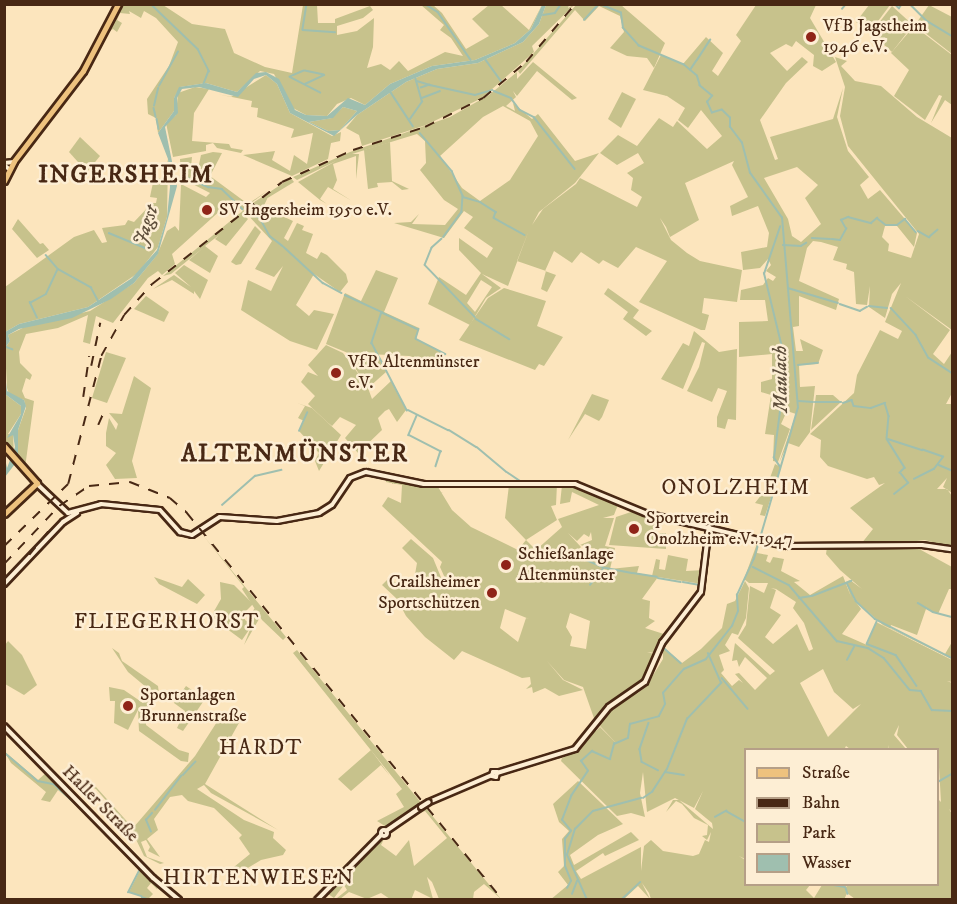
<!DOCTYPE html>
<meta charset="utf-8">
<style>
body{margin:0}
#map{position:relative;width:957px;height:904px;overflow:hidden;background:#fce5bd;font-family:"IM FELL DW Pica",serif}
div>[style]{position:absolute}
.green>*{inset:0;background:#c7c28c}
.water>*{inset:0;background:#9fbfaf}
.stream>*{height:1.5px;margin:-0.75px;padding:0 0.75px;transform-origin:0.75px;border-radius:0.75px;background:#9fbfaf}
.roads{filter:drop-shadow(2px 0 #482814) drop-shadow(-2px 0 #482814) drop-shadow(0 2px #482814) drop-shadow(0 -2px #482814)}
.secondary>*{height:4px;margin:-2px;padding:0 2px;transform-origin:2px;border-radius:2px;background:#fdeed4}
.secondary>.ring{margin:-2px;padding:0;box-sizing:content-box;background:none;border:4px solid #fdeed4;border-radius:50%}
.primary>*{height:5px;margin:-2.5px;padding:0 2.5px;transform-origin:2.5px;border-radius:2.5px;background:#eec27e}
.rail>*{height:1.5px;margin-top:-0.75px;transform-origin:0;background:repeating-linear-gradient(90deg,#482814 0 10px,transparent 0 20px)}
.bridges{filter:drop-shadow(2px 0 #482814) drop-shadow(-2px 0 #482814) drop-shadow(0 2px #482814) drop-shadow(0 -2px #482814)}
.secondary-bridge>*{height:4px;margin:-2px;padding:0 2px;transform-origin:2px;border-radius:2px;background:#fdeed4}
.dots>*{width:16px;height:16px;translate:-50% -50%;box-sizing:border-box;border:3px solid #fdeed4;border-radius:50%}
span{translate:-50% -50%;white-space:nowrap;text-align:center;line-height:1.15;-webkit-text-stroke:5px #fdeed4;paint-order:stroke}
.poi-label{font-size:18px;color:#482814}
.left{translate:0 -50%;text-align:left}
.right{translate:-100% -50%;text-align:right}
.street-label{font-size:18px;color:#482814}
.water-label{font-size:20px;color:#5e4e3b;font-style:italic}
.quarter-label{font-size:21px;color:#482814;letter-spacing:1.5px}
.district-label{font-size:24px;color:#482814;font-weight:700;letter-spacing:1.5px}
.frame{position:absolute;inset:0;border:6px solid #482814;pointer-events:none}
.legend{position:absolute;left:744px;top:748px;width:195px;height:138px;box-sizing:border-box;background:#fdeed4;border:2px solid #b59f87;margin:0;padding:8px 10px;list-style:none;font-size:18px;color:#482814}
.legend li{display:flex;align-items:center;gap:12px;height:30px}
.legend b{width:30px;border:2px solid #b59f87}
</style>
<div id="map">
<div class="green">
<i style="clip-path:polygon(119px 5px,163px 5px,192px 24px,225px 29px,234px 53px,265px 67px,292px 73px,303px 5px,317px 5px,318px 23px,335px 23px,335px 19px,370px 6px,373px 10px,363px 18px,337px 26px,337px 35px,357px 31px,374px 18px,373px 47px,367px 68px,381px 64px,390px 70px,399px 61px,408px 71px,445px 52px,463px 56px,451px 38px,440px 30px,444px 25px,421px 5px,433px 5px,442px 13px,466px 49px,489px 36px,472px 19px,489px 5px,501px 5px,529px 30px,542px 5px,531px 29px,515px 43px,475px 60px,432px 66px,390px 84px,365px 105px,351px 98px,337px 104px,327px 116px,306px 115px,291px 107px,274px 74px,260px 71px,237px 92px,206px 83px,180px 87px,174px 98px,174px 111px,158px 133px,156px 118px,148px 114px,147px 99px,169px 66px,178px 42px,156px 18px,144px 11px,141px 18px,129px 11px,130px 14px,120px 13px,117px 20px,122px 23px,117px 32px,113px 29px,104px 35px,86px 71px,117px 8px,122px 7px)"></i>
<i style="clip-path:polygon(546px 5px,569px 5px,568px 8px,574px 5px,532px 46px,534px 52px,482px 98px,426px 125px,362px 146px,359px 135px,346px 128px,357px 115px,406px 82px,437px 69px,478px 63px,523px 42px,539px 24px)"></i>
<i style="clip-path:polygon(576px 5px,621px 5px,665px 43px,654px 68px,647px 58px,627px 56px,610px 48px,624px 32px,620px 16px,599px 6px,585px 21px,575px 10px,520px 74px,518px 71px)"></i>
<i style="clip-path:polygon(evenodd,756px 5px,816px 5px,810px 18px,836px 62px,822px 71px,813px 66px,814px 55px,796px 41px,792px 47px,786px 44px,770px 53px,787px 71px,802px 57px,808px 62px,786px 83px,760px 120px,775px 160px,778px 159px,770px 137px,833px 119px,843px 88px,837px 117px,848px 151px,869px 177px,860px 185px,868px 199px,880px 190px,917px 233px,914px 247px,897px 226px,885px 226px,882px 237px,889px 244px,888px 251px,911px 258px,919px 234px,848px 146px,840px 116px,845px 87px,835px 57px,847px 61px,841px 66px,855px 81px,881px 86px,917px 117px,952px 138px,952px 330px,905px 296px,950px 330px,933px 354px,944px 364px,952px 352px,952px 393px,946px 404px,952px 404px,952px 493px,943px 487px,947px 478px,937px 489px,947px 489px,952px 496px,952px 548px,924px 544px,939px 544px,925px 540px,917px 541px,921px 544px,841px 545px,839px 544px,861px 544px,873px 529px,850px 508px,885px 483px,879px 485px,874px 477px,867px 479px,828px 466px,820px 457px,821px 440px,810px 434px,854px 393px,857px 375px,880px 330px,898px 339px,902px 331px,885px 322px,901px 283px,892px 294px,885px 318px,869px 307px,870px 286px,867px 305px,856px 304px,854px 272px,846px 269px,847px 264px,833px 260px,838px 247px,821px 242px,813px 241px,807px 248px,799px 281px,839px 299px,836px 310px,799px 296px,799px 326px,793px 327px,796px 351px,803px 351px,800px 339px,823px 350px,818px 364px,799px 365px,800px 387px,815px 386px,810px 432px,799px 447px,788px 443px,779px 463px,796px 414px,787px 411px,781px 424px,790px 429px,778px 462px,773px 461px,774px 435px,765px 434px,771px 395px,761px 392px,761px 382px,772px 379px,772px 354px,739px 357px,739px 322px,768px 321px,765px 300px,740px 300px,741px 290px,763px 285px,768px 278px,773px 281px,776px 277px,766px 271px,771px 265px,768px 259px,760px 268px,743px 270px,741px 252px,767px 247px,769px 233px,758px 206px,732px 216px,730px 206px,748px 197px,732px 165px,734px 161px,685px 183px,699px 220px,670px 237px,666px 227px,660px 218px,671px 240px,687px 253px,700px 261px,742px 270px,737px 302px,704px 298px,702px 313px,709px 315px,705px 330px,701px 330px,639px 302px,667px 261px,636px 247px,618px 268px,603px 260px,599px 264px,581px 252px,572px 263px,554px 251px,545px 271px,556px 275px,547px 292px,541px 289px,546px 271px,517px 261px,529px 230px,508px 286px,482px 274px,501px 288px,486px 298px,470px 325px,428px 304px,439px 277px,466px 295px,481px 273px,459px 250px,459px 238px,487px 258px,493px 248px,464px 228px,473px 217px,464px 211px,444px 238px,394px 223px,411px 222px,419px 214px,412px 224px,445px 225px,458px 209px,444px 200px,420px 170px,426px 163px,425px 141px,417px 134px,352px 154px,359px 154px,356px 179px,356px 156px,333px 164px,337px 180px,333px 189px,352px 201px,328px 187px,320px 199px,327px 204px,320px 200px,298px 182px,336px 161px,297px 180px,293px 177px,350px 152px,450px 117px,489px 95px,517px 72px,517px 79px,533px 62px,577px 98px,572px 100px,537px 71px,517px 96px,513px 91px,516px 97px,506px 106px,515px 111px,513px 103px,532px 119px,538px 114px,575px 161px,599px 153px,575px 183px,539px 212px,532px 225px,543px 209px,576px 184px,580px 178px,637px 207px,642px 197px,631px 190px,633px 178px,627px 173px,644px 163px,638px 153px,617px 165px,600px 153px,618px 135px,637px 146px,659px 118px,673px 127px,677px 121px,707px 149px,722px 136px,701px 110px,688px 128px,678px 120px,685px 108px,667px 96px,643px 90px,661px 55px,683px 64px,706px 37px,723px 53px,712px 71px,718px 76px,741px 41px,736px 35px,756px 5px,503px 106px,530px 121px,538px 136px,510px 180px,480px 201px,462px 188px,440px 156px,483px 117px,503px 106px,756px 5px,797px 167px,818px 185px,805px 198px,821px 224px,801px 242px,792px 236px,788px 219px,764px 178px,797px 167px,756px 5px,481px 280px,492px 287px,475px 312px,467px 303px,481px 280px)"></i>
<i style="clip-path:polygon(869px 5px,890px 5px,870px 32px,856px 22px)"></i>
<i style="clip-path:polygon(929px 5px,952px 17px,952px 54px,915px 25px)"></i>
<i style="clip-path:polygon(892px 6px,913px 25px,892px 52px,871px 33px)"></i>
<i style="clip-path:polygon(914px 26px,952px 55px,952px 105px,945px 100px,931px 123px,942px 96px,939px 95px,925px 120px,894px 96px,909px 70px,891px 53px)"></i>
<i style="clip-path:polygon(266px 75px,277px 84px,290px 113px,332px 136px,341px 132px,340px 141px,331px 143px,328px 159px,292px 176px,243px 155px,275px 151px,272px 160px,290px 171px,294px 155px,307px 164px,313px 133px,291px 138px,294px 129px,257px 117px,258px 108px,251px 107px,252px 101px,217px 94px,231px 97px)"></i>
<i style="clip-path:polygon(195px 87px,209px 89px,194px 113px,192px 141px,229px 144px,231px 148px,243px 150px,241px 153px,217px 148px,213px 143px,206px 145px,206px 151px,173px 157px,166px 123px,176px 115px,178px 93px)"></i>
<i style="clip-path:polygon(622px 92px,636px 99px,621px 128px,608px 119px)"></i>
<i style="clip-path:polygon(343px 107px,357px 111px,340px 130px,328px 131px,309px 122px,332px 118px)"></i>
<i style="clip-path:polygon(80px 137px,100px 156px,87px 172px,69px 152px)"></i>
<i style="clip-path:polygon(390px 142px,392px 181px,409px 189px,402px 190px,392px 182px,377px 183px,378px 187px,368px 189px,364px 150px)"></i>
<i style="clip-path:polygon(213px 152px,222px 153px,210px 176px,248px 204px,267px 191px,242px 210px,232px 200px,172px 254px,175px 264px,162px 275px,158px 271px,148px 278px,113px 323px,96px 316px,90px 344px,83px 342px,88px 315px,58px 328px,26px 334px,19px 352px,20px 363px,32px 375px,30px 380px,26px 378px,22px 391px,25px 398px,34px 401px,25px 468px,17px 462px,18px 430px,26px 408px,24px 400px,9px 394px,7px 388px,5px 348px,10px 341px,8px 335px,29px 325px,90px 311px,134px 283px,157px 255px,167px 231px,175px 226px,179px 231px,181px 184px,206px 197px,210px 193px,181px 178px,180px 159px,192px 157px,191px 167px,198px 169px,201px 155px)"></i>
<i style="clip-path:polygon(168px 159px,167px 217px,158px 247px,138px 273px,88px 307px,19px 324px,5px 332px,5px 287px,74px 237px,94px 230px,102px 243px,107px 242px,102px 228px,125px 225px,128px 220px,134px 222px,152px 203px,156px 203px,157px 198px,150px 197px,151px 192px,154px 178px,164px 179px)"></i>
<i style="clip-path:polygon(291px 178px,294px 182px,251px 208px,268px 197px,259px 216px,263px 218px,269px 210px,293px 221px,284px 238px,288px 241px,297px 223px,304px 226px,302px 230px,313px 234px,306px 253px,317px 259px,321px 252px,327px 255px,346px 274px,348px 282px,340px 292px,314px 274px,296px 305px,309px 316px,314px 310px,334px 314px,317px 350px,290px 341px,241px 310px,248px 280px,271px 291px,283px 266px,274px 277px,255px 269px,272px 241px,245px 212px,243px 214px,248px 219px,226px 246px,215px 239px,219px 235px,205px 246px,218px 256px,210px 273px,189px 260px,203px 248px,171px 274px,163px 276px,250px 205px)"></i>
<i style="clip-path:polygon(18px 219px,40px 244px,43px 243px,49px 250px,37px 258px,12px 229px)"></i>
<i style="clip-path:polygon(255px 226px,261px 232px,241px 264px,236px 265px,231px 262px)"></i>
<i style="clip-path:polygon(184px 265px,208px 280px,200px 299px,194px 291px,194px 294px,172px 280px,153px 289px,174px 275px,191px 287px,175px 273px)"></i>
<i style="clip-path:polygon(376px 270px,398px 278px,384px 312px,419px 328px,416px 339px,446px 354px,436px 364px,409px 356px,348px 353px,326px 344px,345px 293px,361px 301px)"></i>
<i style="clip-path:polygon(504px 288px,546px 301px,537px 326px,563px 337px,544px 366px,539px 364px,535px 370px,459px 340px,488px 298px)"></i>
<i style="clip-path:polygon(608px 288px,639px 310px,633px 318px,652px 331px,646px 336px,623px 319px,628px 312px,604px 294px)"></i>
<i style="clip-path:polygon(146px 296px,169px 312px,164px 322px,134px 309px)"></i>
<i style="clip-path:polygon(694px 331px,719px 352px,737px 349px,736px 420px,728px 419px,725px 429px,717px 427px,717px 417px,727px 391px,718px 388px,712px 402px,687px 391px,699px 367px,705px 343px,702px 342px,683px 389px,661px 379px,683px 343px,689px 346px)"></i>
<i style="clip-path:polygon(326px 345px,343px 353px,363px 380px,346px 354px,379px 358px,386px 372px,368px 388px,372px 399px,391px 381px,406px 410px,397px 422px,389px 409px,385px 411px,378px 418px,382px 430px,358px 453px,345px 438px,356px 425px,340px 417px,332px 426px,327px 422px,308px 404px,315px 396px,301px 382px,308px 372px,318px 376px,308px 365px)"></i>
<i style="clip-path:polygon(106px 352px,126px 358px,107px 403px,92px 398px)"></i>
<i style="clip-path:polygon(134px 376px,151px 388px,132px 461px,137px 478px,115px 479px,106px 465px,116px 453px,106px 446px,106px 433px,109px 418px,116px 430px,118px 424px,109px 413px,122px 414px)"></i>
<i style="clip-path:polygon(5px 394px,21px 406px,21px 414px,8px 434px,13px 434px,14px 457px,5px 443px)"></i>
<i style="clip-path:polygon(592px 394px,609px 400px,602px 417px,599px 421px,585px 414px,568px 440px)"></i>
<i style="clip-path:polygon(816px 395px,833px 395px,841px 402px,811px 430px)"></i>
<i style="clip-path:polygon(297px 403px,312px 408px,341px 435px,319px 471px,315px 461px,319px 453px,299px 431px,304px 421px,298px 418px,305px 406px)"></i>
<i style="clip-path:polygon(775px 464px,781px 467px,765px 516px,760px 515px,763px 505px,755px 503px,766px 489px)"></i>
<i style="clip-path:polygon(evenodd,386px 478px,416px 484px,500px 484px,427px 486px,438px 487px,452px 510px,471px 527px,518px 550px,526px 540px,505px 518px,509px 485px,502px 484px,585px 487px,619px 502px,614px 515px,603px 518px,614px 518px,605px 546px,615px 548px,610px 569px,639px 566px,637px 573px,652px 576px,656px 559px,660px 560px,659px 569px,665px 570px,668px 555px,688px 559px,686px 571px,704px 570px,702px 584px,658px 577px,642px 599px,650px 601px,649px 618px,655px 621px,645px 628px,667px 635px,656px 653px,647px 652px,654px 654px,653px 661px,656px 656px,645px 681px,598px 714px,595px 721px,583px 687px,564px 680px,547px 661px,563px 680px,583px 690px,559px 696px,545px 688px,533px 693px,532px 687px,526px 689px,531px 684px,530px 677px,522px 678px,462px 651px,454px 660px,425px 637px,406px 616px,397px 599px,382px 585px,389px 578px,402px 587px,414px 580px,417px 563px,402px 548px,411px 539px,433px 558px,445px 587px,449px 587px,440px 567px,442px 562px,382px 506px,388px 497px,401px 503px,402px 485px,386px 482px,386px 478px,557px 484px,566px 485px,562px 485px,560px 504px,570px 502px,572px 492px,599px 505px,558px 519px,562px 527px,536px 550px,526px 540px,557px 520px,551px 506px,556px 505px,557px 484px,386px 478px,591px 532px,592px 540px,580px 545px,607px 552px,604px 563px,577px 551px,581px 547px,568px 533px,577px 541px,584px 534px,589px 537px,591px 532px,386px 478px,505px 609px,529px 619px,526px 618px,518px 642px,500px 628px,505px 609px,386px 478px,570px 613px,590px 621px,586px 649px,570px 646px,572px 637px,566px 627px,570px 613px)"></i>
<i style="clip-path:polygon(634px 511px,657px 518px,656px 533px,666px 533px,666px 549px,609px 545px,616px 517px)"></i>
<i style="clip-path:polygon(202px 534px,286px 637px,283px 640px,262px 620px,242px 589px,244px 587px)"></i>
<i style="clip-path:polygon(evenodd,758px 541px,757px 553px,768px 555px,766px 561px,770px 563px,773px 557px,784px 559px,781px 571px,800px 581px,794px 582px,810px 595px,843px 576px,851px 597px,846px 582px,850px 580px,862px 589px,840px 570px,826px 554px,827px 547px,920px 546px,921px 550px,952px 567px,952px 589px,949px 589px,938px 614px,926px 609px,917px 635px,891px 625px,890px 628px,945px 654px,952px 642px,952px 659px,883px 625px,853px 598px,861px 609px,842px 634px,867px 645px,876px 622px,952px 660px,952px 682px,947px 681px,952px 683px,952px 812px,949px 809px,952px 814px,952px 899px,855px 899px,847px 893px,844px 900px,651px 899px,649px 893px,642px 883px,650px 899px,638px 886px,624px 899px,550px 900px,568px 885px,558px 872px,564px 866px,562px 839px,569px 831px,559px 822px,553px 804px,578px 781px,623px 824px,598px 835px,570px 855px,574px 865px,631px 832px,639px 840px,605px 856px,603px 853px,576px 871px,581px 879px,641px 847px,641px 871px,644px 846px,651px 840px,663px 851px,693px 856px,699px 854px,705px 840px,709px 842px,711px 832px,707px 840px,702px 836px,707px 835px,708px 825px,694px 818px,682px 804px,676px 801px,666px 812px,673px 800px,679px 800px,713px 829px,712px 823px,695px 809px,703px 791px,694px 808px,675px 798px,647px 812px,643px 772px,640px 793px,645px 817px,631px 813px,617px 816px,561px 761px,562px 758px,579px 751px,585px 744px,559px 759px,558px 758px,582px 745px,596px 726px,596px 731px,600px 727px,618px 745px,600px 726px,605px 715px,598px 723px,608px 710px,644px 685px,659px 656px,649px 681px,635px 695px,646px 687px,663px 659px,663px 647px,682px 663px,701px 649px,722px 628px,727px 604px,735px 601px,745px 581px,749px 588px,746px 618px,738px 635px,732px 633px,725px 645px,730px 651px,719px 655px,724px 670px,721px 673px,732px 686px,739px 680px,743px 683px,735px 674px,739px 673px,755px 690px,767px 678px,745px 657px,739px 667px,737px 660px,732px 661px,735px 643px,770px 675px,775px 671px,738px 638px,746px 625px,750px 586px,764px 593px,768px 583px,749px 583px,744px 579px,758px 541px,771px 588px,776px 589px,796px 602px,793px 608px,804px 623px,813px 649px,809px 651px,797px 624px,773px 644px,765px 637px,781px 615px,770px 608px,776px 590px,771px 588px,758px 541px,823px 669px,834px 692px,853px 709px,861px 704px,828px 737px,800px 683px,823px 669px,758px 541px,899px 725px,897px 735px,908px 749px,938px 750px,941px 802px,938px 799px,938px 884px,849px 884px,845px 888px,847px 885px,822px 885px,814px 898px,806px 890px,810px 885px,746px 884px,745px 860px,739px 856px,745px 859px,746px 750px,844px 750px,846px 746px,850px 749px,887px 750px,889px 745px,888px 749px,906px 749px,894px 735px,899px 725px)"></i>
<i style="clip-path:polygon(154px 577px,182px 587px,188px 579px,205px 595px,197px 604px,159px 584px)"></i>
<i style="clip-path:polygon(220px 582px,234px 585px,253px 604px,242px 615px,246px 621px,256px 617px,252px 612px,255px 608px,259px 619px,244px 645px,251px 627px,242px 640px,215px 620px,213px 613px,221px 599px)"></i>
<i style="clip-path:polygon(8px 641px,22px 655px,37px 685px,24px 695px,5px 684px,5px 645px)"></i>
<i style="clip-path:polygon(112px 648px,119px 653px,122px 661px,158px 686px,159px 694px,146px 710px,146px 725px,179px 750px,189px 753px,188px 762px,181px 761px,139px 731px,138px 710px,128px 730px,114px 723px,115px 701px,110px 701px,109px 687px,124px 690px,143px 703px,152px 692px,128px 672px)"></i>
<i style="clip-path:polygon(297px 650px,422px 804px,388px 828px,377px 821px,404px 807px,396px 794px,402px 789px,293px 653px)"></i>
<i style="clip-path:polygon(186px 686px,205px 699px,183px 731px,177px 728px,185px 711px,174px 703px)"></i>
<i style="clip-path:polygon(224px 711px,240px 721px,205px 784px,278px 830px,211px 793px,204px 785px,197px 789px,244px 820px,274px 832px,273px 838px,286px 850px,283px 855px,261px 860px,231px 878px,229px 871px,250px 854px,239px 838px,242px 835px,214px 808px,188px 801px,182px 795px,170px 797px,154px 819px,158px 830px,147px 839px,160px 857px,148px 851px,150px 847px,146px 840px,141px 842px,147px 857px,164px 863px,160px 864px,144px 856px,131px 829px,96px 789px,78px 783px,96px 787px,133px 828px,195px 756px)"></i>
<i style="clip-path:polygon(371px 750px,390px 776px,381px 765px,351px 791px,338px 779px)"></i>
<i style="clip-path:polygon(4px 751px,38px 780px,47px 772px,90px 816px,58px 790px,50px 802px,41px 800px,46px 792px,11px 763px)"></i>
<i style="clip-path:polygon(425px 807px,501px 899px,484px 884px,474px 892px,473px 899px,439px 899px,432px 882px,427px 877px,433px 899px,415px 890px,411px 900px,390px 899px,381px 893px,367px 899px,349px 892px,340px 899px,337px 898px,347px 890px,344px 885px,334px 898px,325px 892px,384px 839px,381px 845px,396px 856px,409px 840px,414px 866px,447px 838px,425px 811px,397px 824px)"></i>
<i style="clip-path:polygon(141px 868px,159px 886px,157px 889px,151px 883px,147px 888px,153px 894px,148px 899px,129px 892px)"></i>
</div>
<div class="water">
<i style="clip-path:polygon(evenodd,542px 5px,546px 5px,539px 24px,523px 42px,478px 63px,437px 69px,406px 82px,357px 115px,334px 136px,290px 113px,277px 84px,266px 75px,254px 79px,238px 97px,199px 87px,182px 89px,177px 98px,178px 113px,165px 127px,177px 186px,158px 254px,134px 283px,111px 299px,72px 318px,19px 329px,8px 335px,10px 341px,5px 348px,5px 332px,19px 324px,88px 307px,132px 278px,157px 250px,167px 217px,170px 187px,168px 159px,158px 133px,174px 111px,174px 98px,179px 87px,206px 83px,237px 92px,256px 73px,266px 72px,279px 79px,295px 110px,306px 115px,327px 116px,348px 98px,365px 105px,390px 84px,432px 66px,475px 60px,515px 43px,531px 29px,542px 5px,343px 107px,357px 111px,340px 130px,328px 131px,309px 122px,333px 118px,343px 107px)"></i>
<i style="clip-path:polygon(4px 364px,7px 391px,24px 400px,26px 406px,18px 430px,18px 460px,5px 477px,5px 458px,7px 468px,15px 447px,13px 435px,7px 438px,21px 414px,21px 406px,5px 394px)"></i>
</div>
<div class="stream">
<i style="left:151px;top:4px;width:65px;rotate:43.8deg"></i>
<i style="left:198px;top:49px;width:25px;rotate:63deg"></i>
<i style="left:209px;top:71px;width:14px;rotate:111deg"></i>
<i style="left:307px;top:4px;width:26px;rotate:99deg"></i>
<i style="left:303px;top:30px;width:32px;rotate:4deg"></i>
<i style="left:425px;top:4px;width:15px;rotate:32deg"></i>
<i style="left:438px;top:12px;width:58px;rotate:55.5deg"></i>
<i style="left:895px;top:4px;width:6px;rotate:45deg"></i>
<i style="left:899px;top:8px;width:5px;rotate:-53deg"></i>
<i style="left:910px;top:4px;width:24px;rotate:45deg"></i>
<i style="left:927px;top:21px;width:29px;rotate:31deg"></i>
<i style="left:842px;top:9px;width:6px;rotate:-51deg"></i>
<i style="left:543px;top:15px;width:12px;rotate:-9deg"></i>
<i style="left:555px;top:13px;width:11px;rotate:-56deg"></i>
<i style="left:584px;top:20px;width:21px;rotate:-47deg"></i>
<i style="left:486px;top:60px;width:26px;rotate:54deg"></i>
<i style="left:697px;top:60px;width:24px;rotate:-57deg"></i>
<i style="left:690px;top:70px;width:11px;rotate:-56deg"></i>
<i style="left:304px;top:71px;width:15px;rotate:157deg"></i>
<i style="left:290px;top:77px;width:34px;rotate:27deg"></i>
<i style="left:417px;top:81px;width:14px;rotate:17deg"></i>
<i style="left:430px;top:85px;width:9px;rotate:162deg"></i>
<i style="left:305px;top:84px;width:21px;rotate:-25deg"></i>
<i style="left:324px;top:75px;width:19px;rotate:-168deg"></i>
<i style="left:430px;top:85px;width:46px;rotate:12.5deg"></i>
<i style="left:475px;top:95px;width:18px;rotate:-16deg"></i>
<i style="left:159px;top:86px;width:39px;rotate:-61deg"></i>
<i style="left:390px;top:91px;width:42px;rotate:56.7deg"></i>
<i style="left:494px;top:91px;width:18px;rotate:22deg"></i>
<i style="left:511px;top:98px;width:15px;rotate:53deg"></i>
<i style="left:520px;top:110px;width:16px;rotate:27deg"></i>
<i style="left:534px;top:117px;width:66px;rotate:51.7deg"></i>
<i style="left:422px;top:98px;width:19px;rotate:-21deg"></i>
<i style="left:154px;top:106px;width:18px;rotate:-77deg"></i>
<i style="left:154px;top:108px;width:9px;rotate:77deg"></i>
<i style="left:157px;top:119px;width:10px;rotate:79deg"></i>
<i style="left:410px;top:119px;width:21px;rotate:-55deg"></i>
<i style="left:422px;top:102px;width:25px;rotate:-106deg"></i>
<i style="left:420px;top:133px;width:50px;rotate:49.9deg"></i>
<i style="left:452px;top:171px;width:27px;rotate:66deg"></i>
<i style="left:463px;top:196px;width:16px;rotate:94deg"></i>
<i style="left:462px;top:212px;width:31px;rotate:126deg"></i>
<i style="left:181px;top:175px;width:30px;rotate:24deg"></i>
<i style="left:208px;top:187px;width:14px;rotate:8deg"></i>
<i style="left:222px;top:189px;width:29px;rotate:44deg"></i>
<i style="left:463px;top:197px;width:18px;rotate:16deg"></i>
<i style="left:480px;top:202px;width:19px;rotate:32deg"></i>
<i style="left:496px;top:212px;width:6px;rotate:108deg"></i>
<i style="left:494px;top:218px;width:35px;rotate:29deg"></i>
<i style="left:246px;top:212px;width:15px;rotate:23deg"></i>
<i style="left:260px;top:218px;width:21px;rotate:61deg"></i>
<i style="left:270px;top:236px;width:16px;rotate:38deg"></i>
<i style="left:918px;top:231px;width:13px;rotate:29deg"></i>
<i style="left:929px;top:237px;width:11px;rotate:-41deg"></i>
<i style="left:109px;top:233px;width:44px;rotate:22.5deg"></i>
<i style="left:812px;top:238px;width:18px;rotate:3deg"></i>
<i style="left:442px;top:239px;width:13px;rotate:138deg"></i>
<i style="left:432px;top:248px;width:18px;rotate:112deg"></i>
<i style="left:425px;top:265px;width:72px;rotate:46.1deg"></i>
<i style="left:832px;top:239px;width:8px;rotate:7deg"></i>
<i style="left:840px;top:240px;width:13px;rotate:-61deg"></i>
<i style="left:846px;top:229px;width:10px;rotate:-119deg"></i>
<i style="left:841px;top:220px;width:8px;rotate:-23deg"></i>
<i style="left:848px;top:217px;width:24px;rotate:15deg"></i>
<i style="left:871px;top:223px;width:8px;rotate:-40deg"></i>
<i style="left:877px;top:218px;width:11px;rotate:38deg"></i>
<i style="left:886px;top:225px;width:11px"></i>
<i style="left:897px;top:225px;width:10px;rotate:-37deg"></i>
<i style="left:905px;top:219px;width:17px;rotate:50deg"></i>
<i style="left:783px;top:245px;width:18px;rotate:3deg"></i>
<i style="left:801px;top:246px;width:6px;rotate:-31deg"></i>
<i style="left:284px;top:247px;width:53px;rotate:42.7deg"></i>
<i style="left:323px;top:283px;width:21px;rotate:28deg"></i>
<i style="left:46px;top:255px;width:18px;rotate:49deg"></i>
<i style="left:58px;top:269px;width:38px;rotate:29deg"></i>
<i style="left:91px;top:287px;width:15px;rotate:62deg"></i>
<i style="left:788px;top:288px;width:52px;rotate:16.7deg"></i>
<i style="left:345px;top:295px;width:41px;rotate:24.7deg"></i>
<i style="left:382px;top:312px;width:33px;rotate:108deg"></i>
<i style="left:372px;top:343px;width:16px;rotate:63deg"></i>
<i style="left:840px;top:304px;width:21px;rotate:19deg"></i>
<i style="left:860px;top:311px;width:8px;rotate:-30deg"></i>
<i style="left:869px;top:306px;width:18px;rotate:6deg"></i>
<i style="left:891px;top:308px;width:37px;rotate:47deg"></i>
<i style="left:916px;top:335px;width:26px;rotate:61deg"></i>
<i style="left:929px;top:358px;width:27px;rotate:33deg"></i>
<i style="left:383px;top:313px;width:38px;rotate:25deg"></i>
<i style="left:37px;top:318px;width:17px;rotate:-115deg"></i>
<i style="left:30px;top:303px;width:18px;rotate:-29deg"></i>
<i style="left:46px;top:294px;width:26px;rotate:-65deg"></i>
<i style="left:476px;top:319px;width:39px;rotate:31deg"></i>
<i style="left:419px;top:329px;width:10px;rotate:107deg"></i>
<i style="left:416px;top:339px;width:33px;rotate:27deg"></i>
<i style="left:4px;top:346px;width:9px;rotate:21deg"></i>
<i style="left:380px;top:358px;width:59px;rotate:62.6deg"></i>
<i style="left:798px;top:365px;width:20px;rotate:-6deg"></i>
<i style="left:799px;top:401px;width:14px;rotate:4deg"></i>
<i style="left:815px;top:402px;width:26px"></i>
<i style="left:843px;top:403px;width:9px;rotate:-18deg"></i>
<i style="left:852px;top:400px;width:6px;rotate:72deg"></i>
<i style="left:854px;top:406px;width:17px;rotate:7deg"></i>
<i style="left:871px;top:408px;width:15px;rotate:-20deg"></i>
<i style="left:885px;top:403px;width:14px;rotate:73deg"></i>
<i style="left:889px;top:416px;width:22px;rotate:95deg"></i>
<i style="left:408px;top:410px;width:45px;rotate:26.6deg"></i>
<i style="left:417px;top:416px;width:21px;rotate:113deg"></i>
<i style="left:409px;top:435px;width:36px;rotate:27deg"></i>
<i style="left:441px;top:451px;width:16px;rotate:108deg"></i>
<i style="left:449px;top:430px;width:32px;rotate:32deg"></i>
<i style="left:299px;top:431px;width:20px;rotate:-66deg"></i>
<i style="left:887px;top:439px;width:34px;rotate:58deg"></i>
<i style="left:905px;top:468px;width:7px;rotate:135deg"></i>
<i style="left:888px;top:439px;width:36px;rotate:18deg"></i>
<i style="left:477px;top:447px;width:38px;rotate:40deg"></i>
<i style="left:939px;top:465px;width:13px;rotate:23deg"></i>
<i style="left:780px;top:467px;width:11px;rotate:-124deg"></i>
<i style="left:774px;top:458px;width:95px;rotate:-82.7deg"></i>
<i style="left:786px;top:364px;width:93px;rotate:-103.7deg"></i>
<i style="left:764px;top:274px;width:50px;rotate:-71.2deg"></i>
<i style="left:507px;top:472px;width:18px;rotate:34deg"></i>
<i style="left:914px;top:479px;width:22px;rotate:-27deg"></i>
<i style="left:934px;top:469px;width:15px;rotate:-53deg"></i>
<i style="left:943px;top:457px;width:21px;rotate:-161deg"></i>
<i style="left:894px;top:494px;width:18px;rotate:-38deg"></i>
<i style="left:908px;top:483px;width:11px;rotate:-128deg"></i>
<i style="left:222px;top:505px;width:44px;rotate:-41.3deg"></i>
<i style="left:255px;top:476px;width:27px;rotate:-13deg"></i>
<i style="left:573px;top:554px;width:32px;rotate:24deg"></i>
<i style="left:753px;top:567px;width:40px;rotate:26.6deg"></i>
<i style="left:789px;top:585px;width:74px;rotate:49.4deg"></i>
<i style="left:837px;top:641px;width:32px;rotate:13deg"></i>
<i style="left:868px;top:648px;width:19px;rotate:32deg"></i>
<i style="left:884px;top:658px;width:41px;rotate:50.9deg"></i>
<i style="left:910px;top:690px;width:11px;rotate:5deg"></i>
<i style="left:921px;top:691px;width:22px;rotate:60deg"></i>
<i style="left:932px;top:710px;width:20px;rotate:3deg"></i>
<i style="left:606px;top:568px;width:26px;rotate:11deg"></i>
<i style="left:633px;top:573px;width:24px;rotate:9deg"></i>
<i style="left:658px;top:578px;width:23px;rotate:10deg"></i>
<i style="left:683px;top:582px;width:17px;rotate:10deg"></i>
<i style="left:847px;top:583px;width:20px;rotate:63deg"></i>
<i style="left:856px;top:601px;width:26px;rotate:43deg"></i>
<i style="left:875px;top:619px;width:86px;rotate:26.9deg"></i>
<i style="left:590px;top:585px;width:22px;rotate:-51deg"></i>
<i style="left:812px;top:596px;width:42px;rotate:-21deg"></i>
<i style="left:799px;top:598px;width:12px;rotate:-9deg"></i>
<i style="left:918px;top:603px;width:17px;rotate:31deg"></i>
<i style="left:933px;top:612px;width:20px;rotate:15deg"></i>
<i style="left:877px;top:622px;width:24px;rotate:114deg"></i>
<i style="left:867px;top:644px;width:31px;rotate:21deg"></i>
<i style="left:896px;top:655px;width:37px;rotate:56deg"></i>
<i style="left:663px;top:647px;width:24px;rotate:42deg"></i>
<i style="left:847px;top:660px;width:15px;rotate:-62deg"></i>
<i style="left:722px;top:678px;width:40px;rotate:50deg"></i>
<i style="left:649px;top:723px;width:28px;rotate:109deg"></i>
<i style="left:640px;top:749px;width:13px;rotate:81deg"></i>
<i style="left:642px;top:762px;width:18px;rotate:27deg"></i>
<i style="left:4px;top:752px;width:45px;rotate:40.5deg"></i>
<i style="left:38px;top:781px;width:16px;rotate:11deg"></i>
<i style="left:54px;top:784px;width:46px;rotate:42.4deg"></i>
<i style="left:665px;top:772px;width:19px;rotate:9deg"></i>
<i style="left:183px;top:775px;width:18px;rotate:-47deg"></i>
<i style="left:938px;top:782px;width:16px;rotate:-30deg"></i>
<i style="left:643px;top:798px;width:11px;rotate:-34deg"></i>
<i style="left:652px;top:792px;width:27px;rotate:-57deg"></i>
<i style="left:667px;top:769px;width:54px;rotate:-68.2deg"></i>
<i style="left:687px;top:719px;width:50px;rotate:-46.6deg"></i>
<i style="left:721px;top:683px;width:32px;rotate:-114deg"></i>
<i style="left:155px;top:810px;width:43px;rotate:-52.6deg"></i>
<i style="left:92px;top:812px;width:19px;rotate:43deg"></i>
<i style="left:715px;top:817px;width:13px;rotate:-29deg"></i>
<i style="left:726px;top:811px;width:23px;rotate:29deg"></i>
<i style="left:107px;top:827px;width:6px;rotate:45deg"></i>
<i style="left:113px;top:832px;width:8px;rotate:45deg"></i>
<i style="left:151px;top:832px;width:13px;rotate:-113deg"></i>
<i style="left:146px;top:820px;width:9px;rotate:-49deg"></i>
<i style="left:125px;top:844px;width:54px;rotate:45.7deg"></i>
<i style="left:140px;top:870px;width:25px;rotate:117deg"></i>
<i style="left:129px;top:892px;width:13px;rotate:18deg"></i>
<i style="left:828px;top:884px;width:17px;rotate:10deg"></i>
<i style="left:567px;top:888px;width:8px;rotate:-60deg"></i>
<i style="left:571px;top:881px;width:16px;rotate:-112deg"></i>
<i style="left:565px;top:866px;width:27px;rotate:-90deg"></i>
<i style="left:565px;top:839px;width:10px;rotate:-53deg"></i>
<i style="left:571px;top:831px;width:14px;rotate:-129deg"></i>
<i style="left:562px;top:820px;width:26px;rotate:-69deg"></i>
<i style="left:571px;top:796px;width:30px;rotate:-56deg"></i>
<i style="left:588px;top:771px;width:12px;rotate:-125deg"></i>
<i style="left:581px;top:761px;width:15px;rotate:-42deg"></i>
<i style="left:592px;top:751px;width:20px;rotate:24deg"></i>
<i style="left:610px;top:759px;width:16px;rotate:-75deg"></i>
<i style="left:614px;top:744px;width:15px;rotate:-23deg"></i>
<i style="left:628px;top:738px;width:14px;rotate:-82deg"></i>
<i style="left:630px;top:724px;width:30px;rotate:-15deg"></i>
<i style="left:659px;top:716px;width:13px;rotate:-63deg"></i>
<i style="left:665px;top:704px;width:11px;rotate:-100deg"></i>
<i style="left:663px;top:693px;width:32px;rotate:-49deg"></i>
<i style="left:684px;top:669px;width:24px;rotate:-24deg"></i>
<i style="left:706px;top:659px;width:42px;rotate:-51.8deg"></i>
<i style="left:732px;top:626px;width:16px;rotate:-68deg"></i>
<i style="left:738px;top:611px;width:16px;rotate:-94deg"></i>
<i style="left:737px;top:595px;width:40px;rotate:-65deg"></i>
<i style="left:754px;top:559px;width:157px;rotate:-73.8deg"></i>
<i style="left:798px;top:408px;width:191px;rotate:-94.8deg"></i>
<i style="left:782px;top:218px;width:55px;rotate:-125.4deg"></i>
<i style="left:750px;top:173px;width:31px;rotate:-105deg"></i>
<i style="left:742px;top:143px;width:20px;rotate:-127deg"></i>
<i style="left:730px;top:127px;width:9px;rotate:-90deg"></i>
<i style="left:730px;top:118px;width:11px;rotate:-135deg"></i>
<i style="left:722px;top:110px;width:10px;rotate:163deg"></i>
<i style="left:712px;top:113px;width:12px;rotate:-114deg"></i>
<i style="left:707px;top:102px;width:8px;rotate:-50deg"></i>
<i style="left:712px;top:96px;width:16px;rotate:-140deg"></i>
<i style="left:700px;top:86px;width:10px;rotate:-107deg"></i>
<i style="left:697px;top:76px;width:17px;rotate:-140deg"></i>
<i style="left:684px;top:65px;width:49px;rotate:-157.1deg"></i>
<i style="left:639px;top:46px;width:24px;rotate:-132deg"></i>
<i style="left:623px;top:28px;width:15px;rotate:-98deg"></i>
<i style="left:621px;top:13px;width:24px;rotate:-158deg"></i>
<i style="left:846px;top:888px;width:6px;rotate:72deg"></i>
<i style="left:175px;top:893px;width:10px;rotate:37deg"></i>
<i style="left:572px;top:894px;width:14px;rotate:-69deg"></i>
<i style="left:142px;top:897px;width:5px;rotate:22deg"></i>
<i style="left:587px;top:900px;width:49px;rotate:-114deg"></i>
<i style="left:567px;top:855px;width:27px;rotate:-73deg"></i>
<i style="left:575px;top:829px;width:25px;rotate:-45deg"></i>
<i style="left:593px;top:811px;width:50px;rotate:-15.2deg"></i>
<i style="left:621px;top:900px;width:26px;rotate:-43deg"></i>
</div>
<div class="roads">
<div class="secondary">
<i style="left:4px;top:163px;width:10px;rotate:-6deg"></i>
<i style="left:4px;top:165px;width:6px;rotate:39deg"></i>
<i style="left:36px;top:483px;width:44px;rotate:43.2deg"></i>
<i style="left:68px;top:513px;width:34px;rotate:-15deg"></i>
<i style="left:101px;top:504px;width:59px;rotate:5.8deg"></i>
<i style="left:160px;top:510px;width:30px;rotate:48deg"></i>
<i style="left:180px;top:532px;width:12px;rotate:14deg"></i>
<i style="left:192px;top:535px;width:33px;rotate:-33deg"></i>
<i style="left:220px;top:517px;width:57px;rotate:4deg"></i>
<i style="left:277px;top:521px;width:43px;rotate:-10.8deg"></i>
<i style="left:319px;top:513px;width:15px;rotate:-32deg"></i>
<i style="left:332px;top:505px;width:32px;rotate:-56deg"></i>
<i style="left:350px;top:478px;width:17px;rotate:-21deg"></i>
<i style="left:366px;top:472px;width:59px;rotate:11.7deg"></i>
<i style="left:424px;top:484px;width:151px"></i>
<i style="left:575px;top:484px;width:76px;rotate:22.5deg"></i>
<i style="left:645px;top:513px;width:144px;rotate:13.3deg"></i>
<i style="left:785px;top:546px;width:137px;rotate:-0.4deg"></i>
<i style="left:922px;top:545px;width:30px;rotate:8deg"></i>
<i style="left:4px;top:584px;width:86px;rotate:-46.4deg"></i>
<i style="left:63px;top:522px;width:17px;rotate:-33deg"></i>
<i style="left:4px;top:726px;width:213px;rotate:45.6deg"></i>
<i style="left:153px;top:878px;width:34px;rotate:40deg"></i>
<i style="left:493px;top:772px;width:4px"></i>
<i style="left:497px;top:772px;width:5px;rotate:101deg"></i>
<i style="left:496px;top:777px;width:4px;rotate:-166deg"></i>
<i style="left:492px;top:776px;width:4px;rotate:-76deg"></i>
<i style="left:497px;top:773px;width:82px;rotate:-17.1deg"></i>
<i style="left:575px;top:749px;width:54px;rotate:-51deg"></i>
<i style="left:609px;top:707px;width:44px;rotate:-34.8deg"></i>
<i style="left:645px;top:682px;width:43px;rotate:-66.4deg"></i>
<i style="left:662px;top:643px;width:64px;rotate:-52.6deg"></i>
<i style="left:701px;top:592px;width:66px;rotate:-83.1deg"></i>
<i style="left:429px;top:802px;width:69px;rotate:-23.2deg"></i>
<i class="ring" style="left:381px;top:830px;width:2px;height:2px"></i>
<i style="left:386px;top:831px;width:42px;rotate:-34.4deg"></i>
<i style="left:317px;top:900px;width:91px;rotate:-45.4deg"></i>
</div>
<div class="primary">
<i style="left:4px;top:181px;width:22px;rotate:-63deg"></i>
<i style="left:14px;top:161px;width:113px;rotate:-52.5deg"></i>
<i style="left:83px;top:71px;width:76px;rotate:-62.4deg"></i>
<i style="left:4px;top:446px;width:50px;rotate:48.3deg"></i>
<i style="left:37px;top:483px;width:45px;rotate:136.8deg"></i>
</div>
</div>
<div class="rail">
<i style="left:91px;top:366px;width:44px;rotate:-78.2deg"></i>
<i style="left:83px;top:397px;width:41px;rotate:-81.7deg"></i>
<i style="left:98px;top:425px;width:12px;rotate:-66deg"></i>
<i style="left:4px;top:546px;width:89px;rotate:-44.1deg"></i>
<i style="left:68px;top:484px;width:132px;rotate:-75.5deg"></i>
<i style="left:101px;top:356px;width:47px;rotate:-60.7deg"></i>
<i style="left:124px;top:315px;width:42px;rotate:-47.9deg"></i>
<i style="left:152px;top:284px;width:165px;rotate:-38.1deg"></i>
<i style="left:282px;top:182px;width:78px;rotate:-24.3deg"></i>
<i style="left:353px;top:150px;width:76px;rotate:-17.7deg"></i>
<i style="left:425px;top:127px;width:65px;rotate:-26.6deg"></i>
<i style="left:483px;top:98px;width:56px;rotate:-39.9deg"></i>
<i style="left:526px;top:62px;width:76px;rotate:-49.8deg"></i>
<i style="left:29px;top:555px;width:32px;rotate:-51deg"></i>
<i style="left:4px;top:564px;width:80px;rotate:-46.5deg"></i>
<i style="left:59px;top:506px;width:36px;rotate:-34deg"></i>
<i style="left:89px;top:486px;width:41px;rotate:-5.6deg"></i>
<i style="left:130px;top:482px;width:43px;rotate:21.8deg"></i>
<i style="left:170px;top:498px;width:23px;rotate:41deg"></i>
<i style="left:187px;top:513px;width:500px;rotate:50.8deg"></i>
</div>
<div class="bridges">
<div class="secondary-bridge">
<i style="left:421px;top:807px;width:9px;rotate:-32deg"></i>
</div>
</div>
<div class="dots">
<i style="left:811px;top:37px;background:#8f2418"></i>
<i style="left:207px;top:210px;background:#8f2418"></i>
<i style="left:336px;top:373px;background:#8f2418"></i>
<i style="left:634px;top:529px;background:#8f2418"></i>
<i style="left:506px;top:565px;background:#8f2418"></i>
<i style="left:492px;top:593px;background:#8f2418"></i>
<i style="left:128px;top:706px;background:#8f2418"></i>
</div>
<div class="poi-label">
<span class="left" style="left:823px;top:37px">VfB Jagstheim<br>1946 e.V.</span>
<span class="left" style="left:219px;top:210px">SV Ingersheim 1950 e.V.</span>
<span class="left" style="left:348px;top:373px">VfR Altenmünster<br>e.V.</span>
<span class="left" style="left:646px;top:529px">Sportverein<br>Onolzheim e.V. 1947</span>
<span class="left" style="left:518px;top:565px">Schießanlage<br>Altenmünster</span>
<span class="right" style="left:480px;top:593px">Crailsheimer<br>Sportschützen</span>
<span class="left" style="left:140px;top:706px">Sportanlagen<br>Brunnenstraße</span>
</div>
<div class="street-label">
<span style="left:100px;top:804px;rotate:45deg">Haller Straße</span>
</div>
<div class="water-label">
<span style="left:146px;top:226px;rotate:-71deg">Jagst</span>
<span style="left:781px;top:379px;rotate:-91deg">Maulach</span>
</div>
<div class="quarter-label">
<span style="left:736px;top:488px">ONOLZHEIM</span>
<span style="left:167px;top:622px">FLIEGERHORST</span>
<span style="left:261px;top:748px">HARDT</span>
<span style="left:259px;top:878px">HIRTENWIESEN</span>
</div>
<div class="district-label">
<span style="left:126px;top:176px">INGERSHEIM</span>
<span style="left:295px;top:455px">ALTENMÜNSTER</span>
</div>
<div class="frame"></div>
<ul class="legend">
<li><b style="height:8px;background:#eec27e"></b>Straße</li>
<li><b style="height:8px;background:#482814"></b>Bahn</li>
<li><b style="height:16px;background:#c7c28c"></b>Park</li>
<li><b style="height:16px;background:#9fbfaf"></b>Wasser</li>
</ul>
</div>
